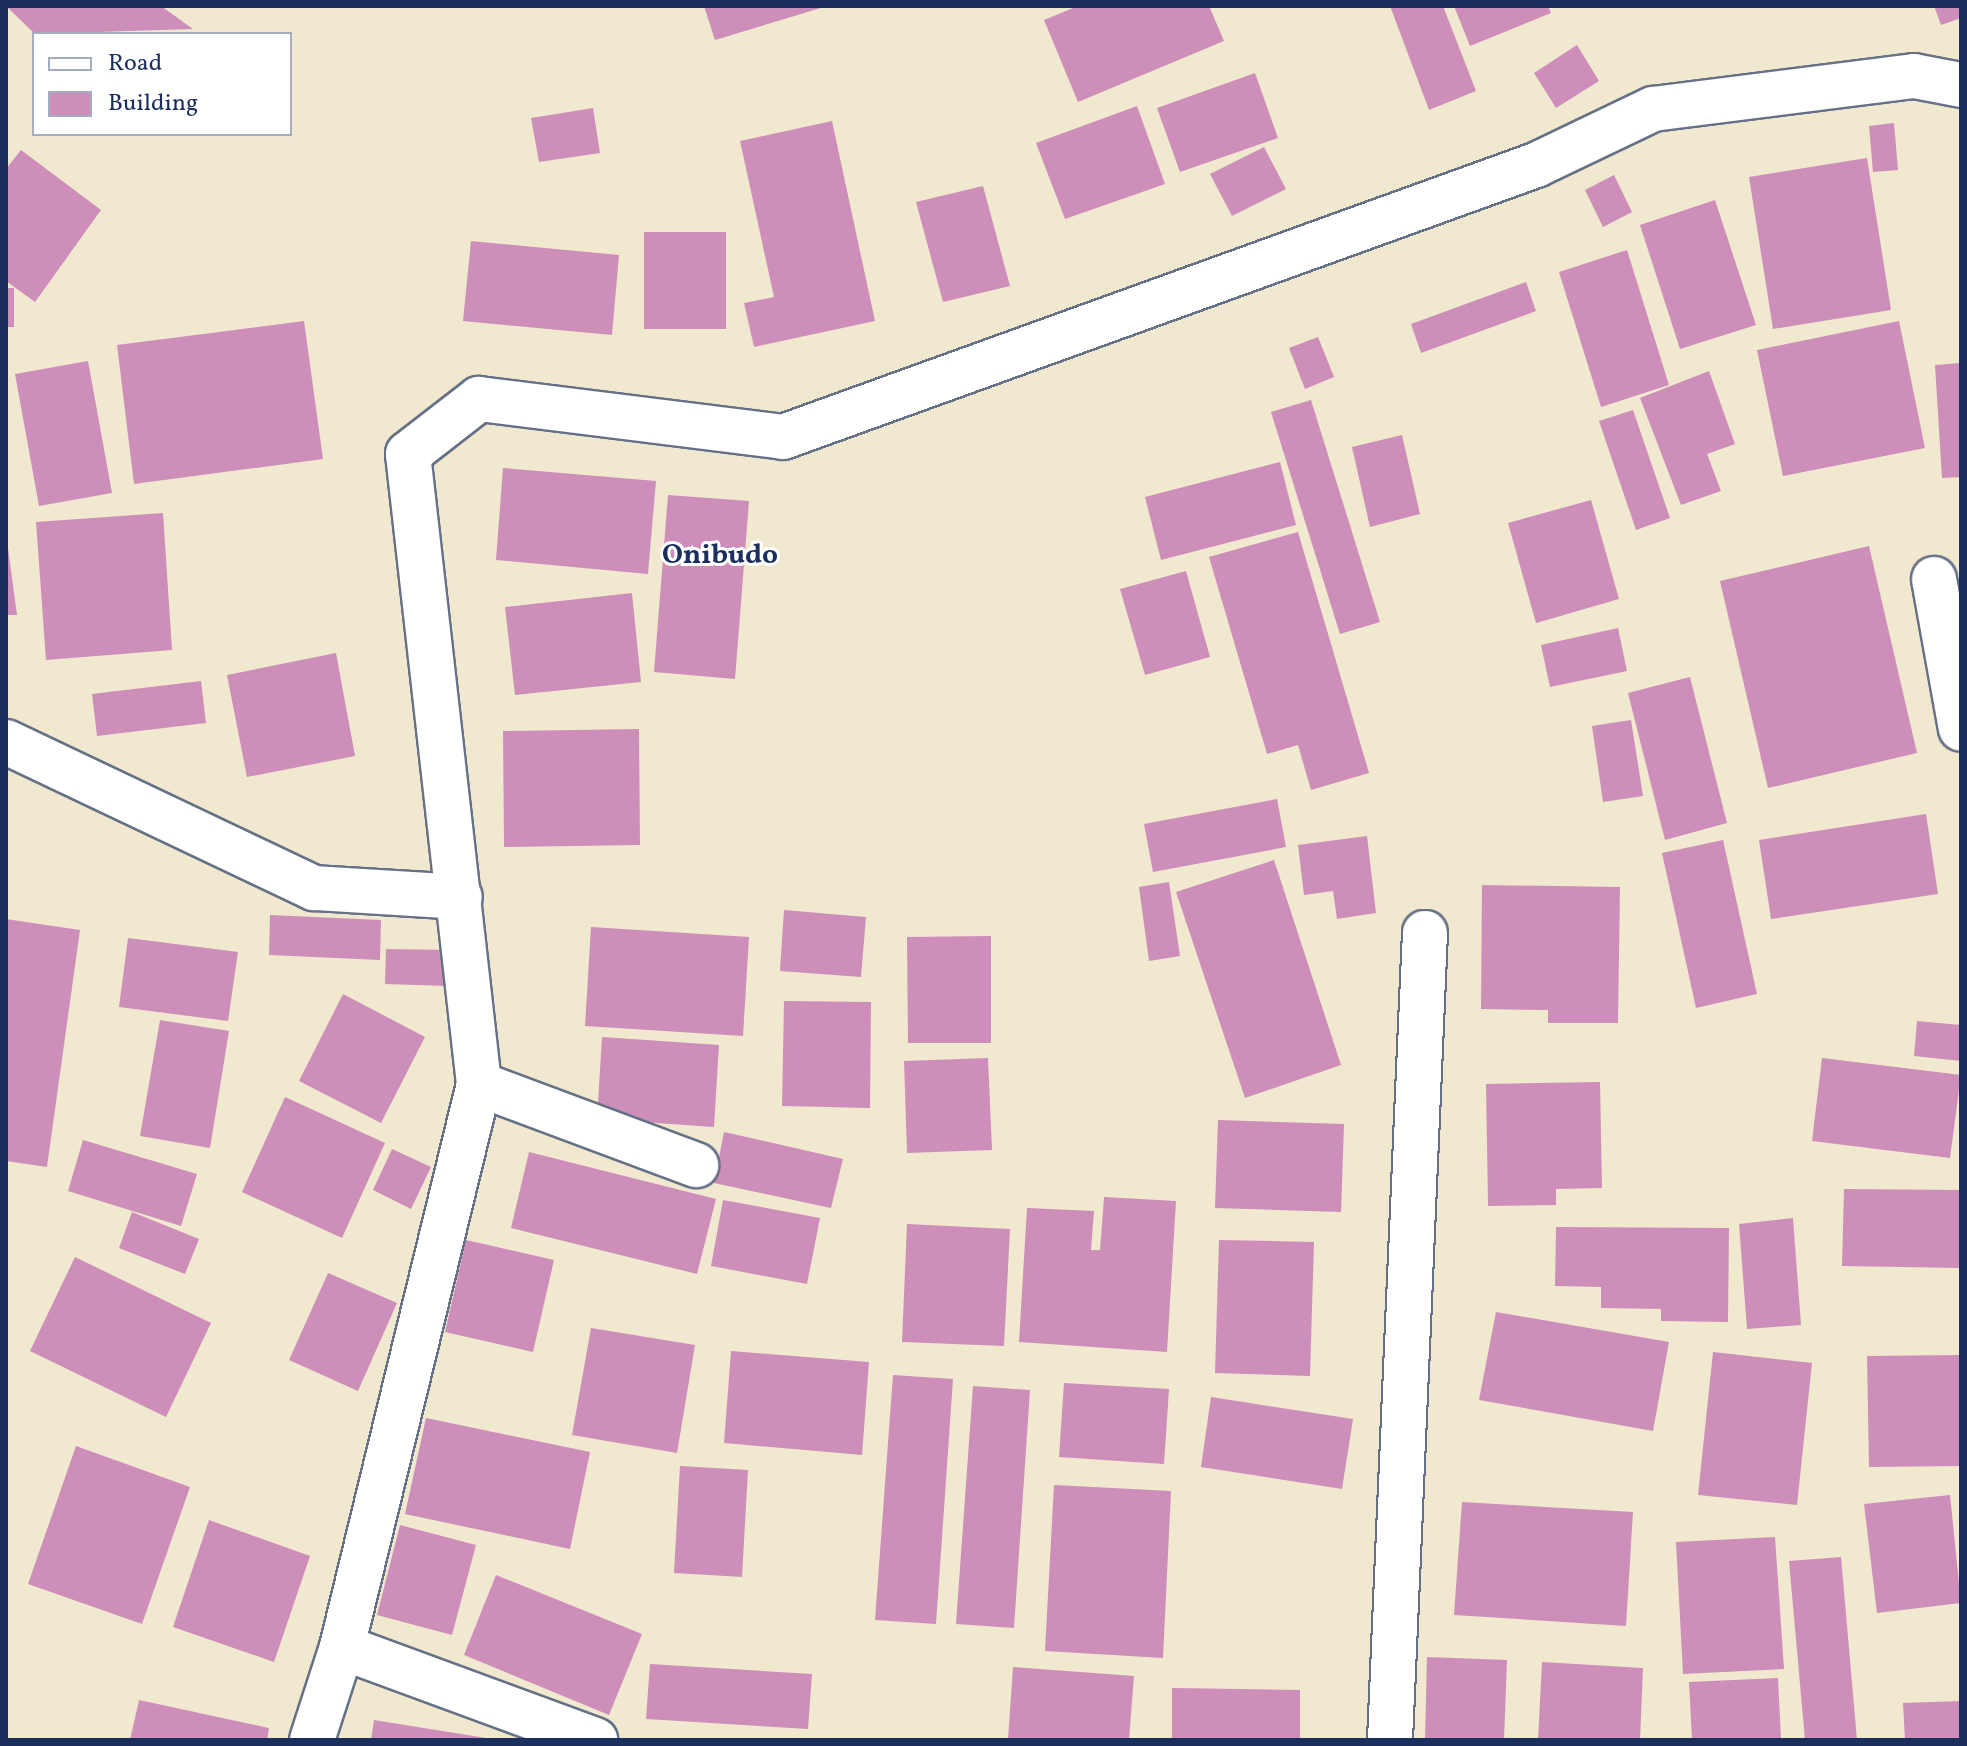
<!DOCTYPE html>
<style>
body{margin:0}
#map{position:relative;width:1967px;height:1746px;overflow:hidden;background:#f0e8cf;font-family:Vollkorn,serif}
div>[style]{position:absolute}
.building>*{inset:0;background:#ce8eba}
.roads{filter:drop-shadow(2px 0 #667086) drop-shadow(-2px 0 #667086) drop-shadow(0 2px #667086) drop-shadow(0 -2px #667086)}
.minor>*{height:44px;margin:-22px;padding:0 22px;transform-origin:22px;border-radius:22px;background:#fff}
span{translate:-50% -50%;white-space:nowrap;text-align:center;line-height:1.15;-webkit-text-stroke:6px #fff;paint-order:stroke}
.quarter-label{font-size:28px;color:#1b2f5e;font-weight:700}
.frame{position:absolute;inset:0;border:8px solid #1b2f5e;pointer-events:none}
.legend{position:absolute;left:32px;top:32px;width:260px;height:104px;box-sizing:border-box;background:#fff;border:2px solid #a4acbf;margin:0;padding:10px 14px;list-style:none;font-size:24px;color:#1b2f5e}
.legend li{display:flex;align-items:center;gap:16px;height:40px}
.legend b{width:40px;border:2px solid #a4acbf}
</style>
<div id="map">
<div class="building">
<i style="clip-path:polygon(6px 6px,161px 6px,193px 29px,35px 34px)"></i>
<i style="clip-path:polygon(704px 6px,824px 6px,824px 7px,715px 40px)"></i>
<i style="clip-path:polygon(1078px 6px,1209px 6px,1224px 41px,1078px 102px,1044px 20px)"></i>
<i style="clip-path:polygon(1390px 6px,1443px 6px,1476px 91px,1429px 110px)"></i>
<i style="clip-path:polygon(1454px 6px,1548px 6px,1551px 13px,1470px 46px)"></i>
<i style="clip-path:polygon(1934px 6px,1961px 6px,1961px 18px,1941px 25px)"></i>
<i style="clip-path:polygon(1577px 45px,1599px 81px,1556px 108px,1534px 73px)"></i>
<i style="clip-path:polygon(1255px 73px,1278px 138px,1180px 172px,1157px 108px)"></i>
<i style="clip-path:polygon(1137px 106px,1165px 184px,1065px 219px,1036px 143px)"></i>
<i style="clip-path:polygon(593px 108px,600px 153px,539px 162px,531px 118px)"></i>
<i style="clip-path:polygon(832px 121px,875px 321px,754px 347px,744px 303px,774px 297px,740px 141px)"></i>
<i style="clip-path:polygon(1894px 123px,1898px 170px,1873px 172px,1869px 126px)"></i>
<i style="clip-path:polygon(1264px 147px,1286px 189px,1232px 216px,1210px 174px)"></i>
<i style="clip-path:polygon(21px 150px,101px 210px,35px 302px,6px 281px,6px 169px)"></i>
<i style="clip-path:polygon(1867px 158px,1891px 310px,1773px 329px,1749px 177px)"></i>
<i style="clip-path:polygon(1614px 175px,1632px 212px,1603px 227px,1585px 190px)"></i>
<i style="clip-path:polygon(983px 186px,1010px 286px,943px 302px,916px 202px)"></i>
<i style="clip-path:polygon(1715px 200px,1756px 325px,1680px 349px,1640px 225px)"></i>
<i style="clip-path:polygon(644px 232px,726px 232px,726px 329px,644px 329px)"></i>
<i style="clip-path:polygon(471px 241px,619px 255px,612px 335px,463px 321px)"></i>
<i style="clip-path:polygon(1627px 250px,1669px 385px,1601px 407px,1559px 272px)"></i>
<i style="clip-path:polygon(1526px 282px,1536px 311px,1421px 353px,1411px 324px)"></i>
<i style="clip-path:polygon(6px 288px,14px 288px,14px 327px,6px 327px)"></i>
<i style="clip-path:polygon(304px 321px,323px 459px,134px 484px,117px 345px)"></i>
<i style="clip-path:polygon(1899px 321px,1925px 448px,1783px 476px,1757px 350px)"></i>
<i style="clip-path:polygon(1318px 337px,1334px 377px,1305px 389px,1289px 348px)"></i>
<i style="clip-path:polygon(88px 361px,112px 493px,39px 506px,15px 374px)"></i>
<i style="clip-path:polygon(1961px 363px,1961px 477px,1942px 478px,1935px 365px)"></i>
<i style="clip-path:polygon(1709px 371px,1735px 444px,1707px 454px,1721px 491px,1681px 505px,1640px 398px)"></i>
<i style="clip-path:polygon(1311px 400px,1380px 622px,1340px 634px,1271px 412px)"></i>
<i style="clip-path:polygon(1633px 410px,1670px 518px,1636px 530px,1599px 421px)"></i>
<i style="clip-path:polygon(1402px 435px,1420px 514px,1370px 527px,1352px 447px)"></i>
<i style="clip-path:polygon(1280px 462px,1296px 525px,1161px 560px,1145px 497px)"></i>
<i style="clip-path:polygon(503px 468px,656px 481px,648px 574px,496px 560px)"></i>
<i style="clip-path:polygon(668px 495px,749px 501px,735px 679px,654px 672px)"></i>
<i style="clip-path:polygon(1591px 500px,1619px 599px,1536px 623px,1508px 523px)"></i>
<i style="clip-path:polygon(163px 513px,172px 650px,46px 660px,36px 522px)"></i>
<i style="clip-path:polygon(1298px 532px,1369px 773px,1311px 790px,1298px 745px,1267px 754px,1209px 557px)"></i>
<i style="clip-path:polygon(6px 533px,17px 615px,6px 615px)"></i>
<i style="clip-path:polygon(1869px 546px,1917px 753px,1768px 788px,1720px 581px)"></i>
<i style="clip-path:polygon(1186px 571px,1210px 657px,1145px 675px,1120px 589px)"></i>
<i style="clip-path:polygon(632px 593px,641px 682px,515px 695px,505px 607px)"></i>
<i style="clip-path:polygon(1618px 628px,1627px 671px,1550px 687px,1541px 645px)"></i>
<i style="clip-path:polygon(336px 653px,355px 756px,247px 777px,227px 675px)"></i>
<i style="clip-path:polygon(1690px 677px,1727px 823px,1665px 840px,1628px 693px)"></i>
<i style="clip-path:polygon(201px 681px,206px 723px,97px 736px,92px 694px)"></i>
<i style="clip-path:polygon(1631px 720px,1643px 796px,1603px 802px,1592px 726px)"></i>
<i style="clip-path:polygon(639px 729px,640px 845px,504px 847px,503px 731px)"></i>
<i style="clip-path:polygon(1277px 799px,1286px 847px,1153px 872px,1144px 824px)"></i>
<i style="clip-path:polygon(1926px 814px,1938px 894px,1771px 919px,1759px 840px)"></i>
<i style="clip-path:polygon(1367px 836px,1376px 913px,1337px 919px,1333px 891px,1304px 895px,1298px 845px)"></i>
<i style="clip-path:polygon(1723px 840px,1757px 994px,1696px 1008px,1662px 853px)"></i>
<i style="clip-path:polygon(1274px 860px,1341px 1065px,1245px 1098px,1176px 892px)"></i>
<i style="clip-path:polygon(1169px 882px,1180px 956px,1149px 961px,1139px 887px)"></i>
<i style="clip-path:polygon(1482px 885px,1620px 887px,1618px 1023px,1548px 1023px,1548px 1010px,1481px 1009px)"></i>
<i style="clip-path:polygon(784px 910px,866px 917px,861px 977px,780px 971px)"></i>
<i style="clip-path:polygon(270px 915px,381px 920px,380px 960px,269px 955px)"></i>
<i style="clip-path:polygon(6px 919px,80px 930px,47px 1167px,6px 1161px)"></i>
<i style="clip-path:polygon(591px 927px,749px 937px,743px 1036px,585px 1026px)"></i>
<i style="clip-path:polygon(991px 936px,991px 1043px,908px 1043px,907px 937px)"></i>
<i style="clip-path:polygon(128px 938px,238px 952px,228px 1021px,119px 1007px)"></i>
<i style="clip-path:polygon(386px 949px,447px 950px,447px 986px,385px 984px)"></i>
<i style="clip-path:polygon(343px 994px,425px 1037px,381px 1123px,299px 1081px)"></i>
<i style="clip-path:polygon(784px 1001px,871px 1002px,870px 1108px,782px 1106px)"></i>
<i style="clip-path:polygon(160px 1020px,229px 1031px,210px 1148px,140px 1136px)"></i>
<i style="clip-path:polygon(1917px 1021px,1961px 1025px,1961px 1061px,1914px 1056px)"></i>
<i style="clip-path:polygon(602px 1037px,719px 1045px,714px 1127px,597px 1119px)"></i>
<i style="clip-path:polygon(988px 1058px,992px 1150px,907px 1153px,904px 1061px)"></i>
<i style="clip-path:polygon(1822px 1058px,1961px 1075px,1950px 1158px,1812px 1141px)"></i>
<i style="clip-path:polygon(1600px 1082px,1602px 1188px,1556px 1189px,1556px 1205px,1488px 1206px,1486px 1084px)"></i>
<i style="clip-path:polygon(285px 1097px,385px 1143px,342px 1238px,242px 1192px)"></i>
<i style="clip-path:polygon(1218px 1120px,1344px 1124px,1341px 1212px,1215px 1208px)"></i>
<i style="clip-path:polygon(724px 1132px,843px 1159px,831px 1208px,714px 1183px)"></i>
<i style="clip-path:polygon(83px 1140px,197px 1174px,181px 1226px,68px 1191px)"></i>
<i style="clip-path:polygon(392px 1149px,431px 1167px,411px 1209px,373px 1190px)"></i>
<i style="clip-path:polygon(529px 1152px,716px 1199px,697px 1274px,511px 1228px)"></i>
<i style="clip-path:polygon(1844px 1189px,1961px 1190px,1961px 1268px,1842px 1266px)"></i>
<i style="clip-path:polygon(1104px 1197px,1176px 1201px,1167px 1352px,1019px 1342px,1027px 1208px,1094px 1211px,1091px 1250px,1100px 1250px)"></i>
<i style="clip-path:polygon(723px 1200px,820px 1218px,807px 1284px,711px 1266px)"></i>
<i style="clip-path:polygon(132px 1212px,199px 1239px,185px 1274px,119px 1248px)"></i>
<i style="clip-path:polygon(1793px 1218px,1801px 1325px,1747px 1329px,1739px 1224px)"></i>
<i style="clip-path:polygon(907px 1224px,1010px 1229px,1004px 1346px,902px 1342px)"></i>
<i style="clip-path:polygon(1556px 1227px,1729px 1228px,1728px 1322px,1661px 1321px,1661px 1309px,1601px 1308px,1601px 1287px,1555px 1286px)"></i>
<i style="clip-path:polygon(466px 1240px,554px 1260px,533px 1352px,445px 1332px)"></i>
<i style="clip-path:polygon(1219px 1240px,1314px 1242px,1310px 1376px,1215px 1373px)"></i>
<i style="clip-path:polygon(75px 1257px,211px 1323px,166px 1417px,30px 1351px)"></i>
<i style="clip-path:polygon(328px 1273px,397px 1303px,358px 1391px,289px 1360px)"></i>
<i style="clip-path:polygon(1496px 1312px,1669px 1342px,1653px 1431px,1479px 1400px)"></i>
<i style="clip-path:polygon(591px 1328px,695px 1345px,677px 1453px,572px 1435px)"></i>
<i style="clip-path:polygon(731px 1351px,869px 1362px,862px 1455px,724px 1443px)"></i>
<i style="clip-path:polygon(1713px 1352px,1812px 1363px,1797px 1505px,1698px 1495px)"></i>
<i style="clip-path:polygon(1961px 1355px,1961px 1466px,1869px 1467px,1867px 1356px)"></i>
<i style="clip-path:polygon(893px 1375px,953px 1379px,936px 1624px,875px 1620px)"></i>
<i style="clip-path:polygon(1064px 1383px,1169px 1389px,1164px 1464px,1059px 1457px)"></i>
<i style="clip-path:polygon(973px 1386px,1030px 1390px,1014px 1628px,956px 1624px)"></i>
<i style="clip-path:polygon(1211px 1397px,1353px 1419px,1342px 1489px,1201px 1467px)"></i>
<i style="clip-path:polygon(426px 1418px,590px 1452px,570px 1549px,405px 1514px)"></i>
<i style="clip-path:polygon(76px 1446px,190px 1487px,142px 1624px,28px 1584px)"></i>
<i style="clip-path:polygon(680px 1466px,748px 1470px,742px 1577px,674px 1573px)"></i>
<i style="clip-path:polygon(1054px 1485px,1171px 1491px,1163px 1658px,1045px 1651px)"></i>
<i style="clip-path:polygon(1950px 1495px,1961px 1603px,1877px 1613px,1864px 1504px)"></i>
<i style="clip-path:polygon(1462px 1502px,1633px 1512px,1626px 1626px,1454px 1615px)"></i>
<i style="clip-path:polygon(209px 1520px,310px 1556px,274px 1662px,173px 1627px)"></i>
<i style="clip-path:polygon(400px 1525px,476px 1545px,452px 1635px,377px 1615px)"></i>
<i style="clip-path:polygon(1775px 1537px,1784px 1669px,1683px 1674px,1676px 1542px)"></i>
<i style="clip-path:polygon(1841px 1557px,1857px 1740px,1805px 1740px,1789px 1561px)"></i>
<i style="clip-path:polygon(496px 1575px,642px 1634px,609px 1715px,464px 1655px)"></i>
<i style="clip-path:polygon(1427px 1657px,1507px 1660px,1504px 1740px,1425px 1740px)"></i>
<i style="clip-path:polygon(1542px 1662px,1643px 1668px,1640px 1740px,1538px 1740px)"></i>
<i style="clip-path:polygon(650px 1664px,812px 1674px,808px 1729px,646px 1719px)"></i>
<i style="clip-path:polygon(1013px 1667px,1134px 1676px,1129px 1740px,1008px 1740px)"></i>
<i style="clip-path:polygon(1778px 1678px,1781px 1740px,1692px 1740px,1689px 1682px)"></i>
<i style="clip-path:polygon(1172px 1688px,1300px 1690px,1300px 1740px,1172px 1740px)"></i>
<i style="clip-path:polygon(139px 1700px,269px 1728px,267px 1740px,130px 1740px)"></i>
<i style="clip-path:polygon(1961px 1701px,1961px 1740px,1905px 1740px,1903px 1703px)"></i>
<i style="clip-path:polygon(374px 1720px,486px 1738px,486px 1740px,371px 1740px)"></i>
</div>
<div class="roads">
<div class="minor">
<i style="left:1934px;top:579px;width:152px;rotate:79.8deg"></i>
<i style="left:6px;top:742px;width:341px;rotate:25.4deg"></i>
<i style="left:314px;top:888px;width:146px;rotate:3.5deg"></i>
<i style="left:479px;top:1084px;width:232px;rotate:20.5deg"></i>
<i style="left:342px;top:1647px;width:270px;rotate:20.2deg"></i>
<i style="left:312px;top:1740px;width:98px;rotate:-72.1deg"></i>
<i style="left:342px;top:1647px;width:579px;rotate:-76.32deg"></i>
<i style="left:479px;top:1084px;width:634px;rotate:-96.43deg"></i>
<i style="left:408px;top:454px;width:90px;rotate:-37.8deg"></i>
<i style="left:479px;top:399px;width:306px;rotate:7.1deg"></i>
<i style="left:783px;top:437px;width:801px;rotate:-19.86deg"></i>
<i style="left:1536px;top:165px;width:130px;rotate:-25.6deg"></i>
<i style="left:1653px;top:109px;width:263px;rotate:-7.2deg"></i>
<i style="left:1914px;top:76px;width:48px;rotate:10.8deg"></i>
<i style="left:1390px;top:1740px;width:808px;rotate:-87.52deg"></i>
</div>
</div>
<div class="quarter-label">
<span style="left:720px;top:556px">Onibudo</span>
</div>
<div class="frame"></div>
<ul class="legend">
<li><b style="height:10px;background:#fff"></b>Road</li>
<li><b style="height:22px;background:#ce8eba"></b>Building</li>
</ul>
</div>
